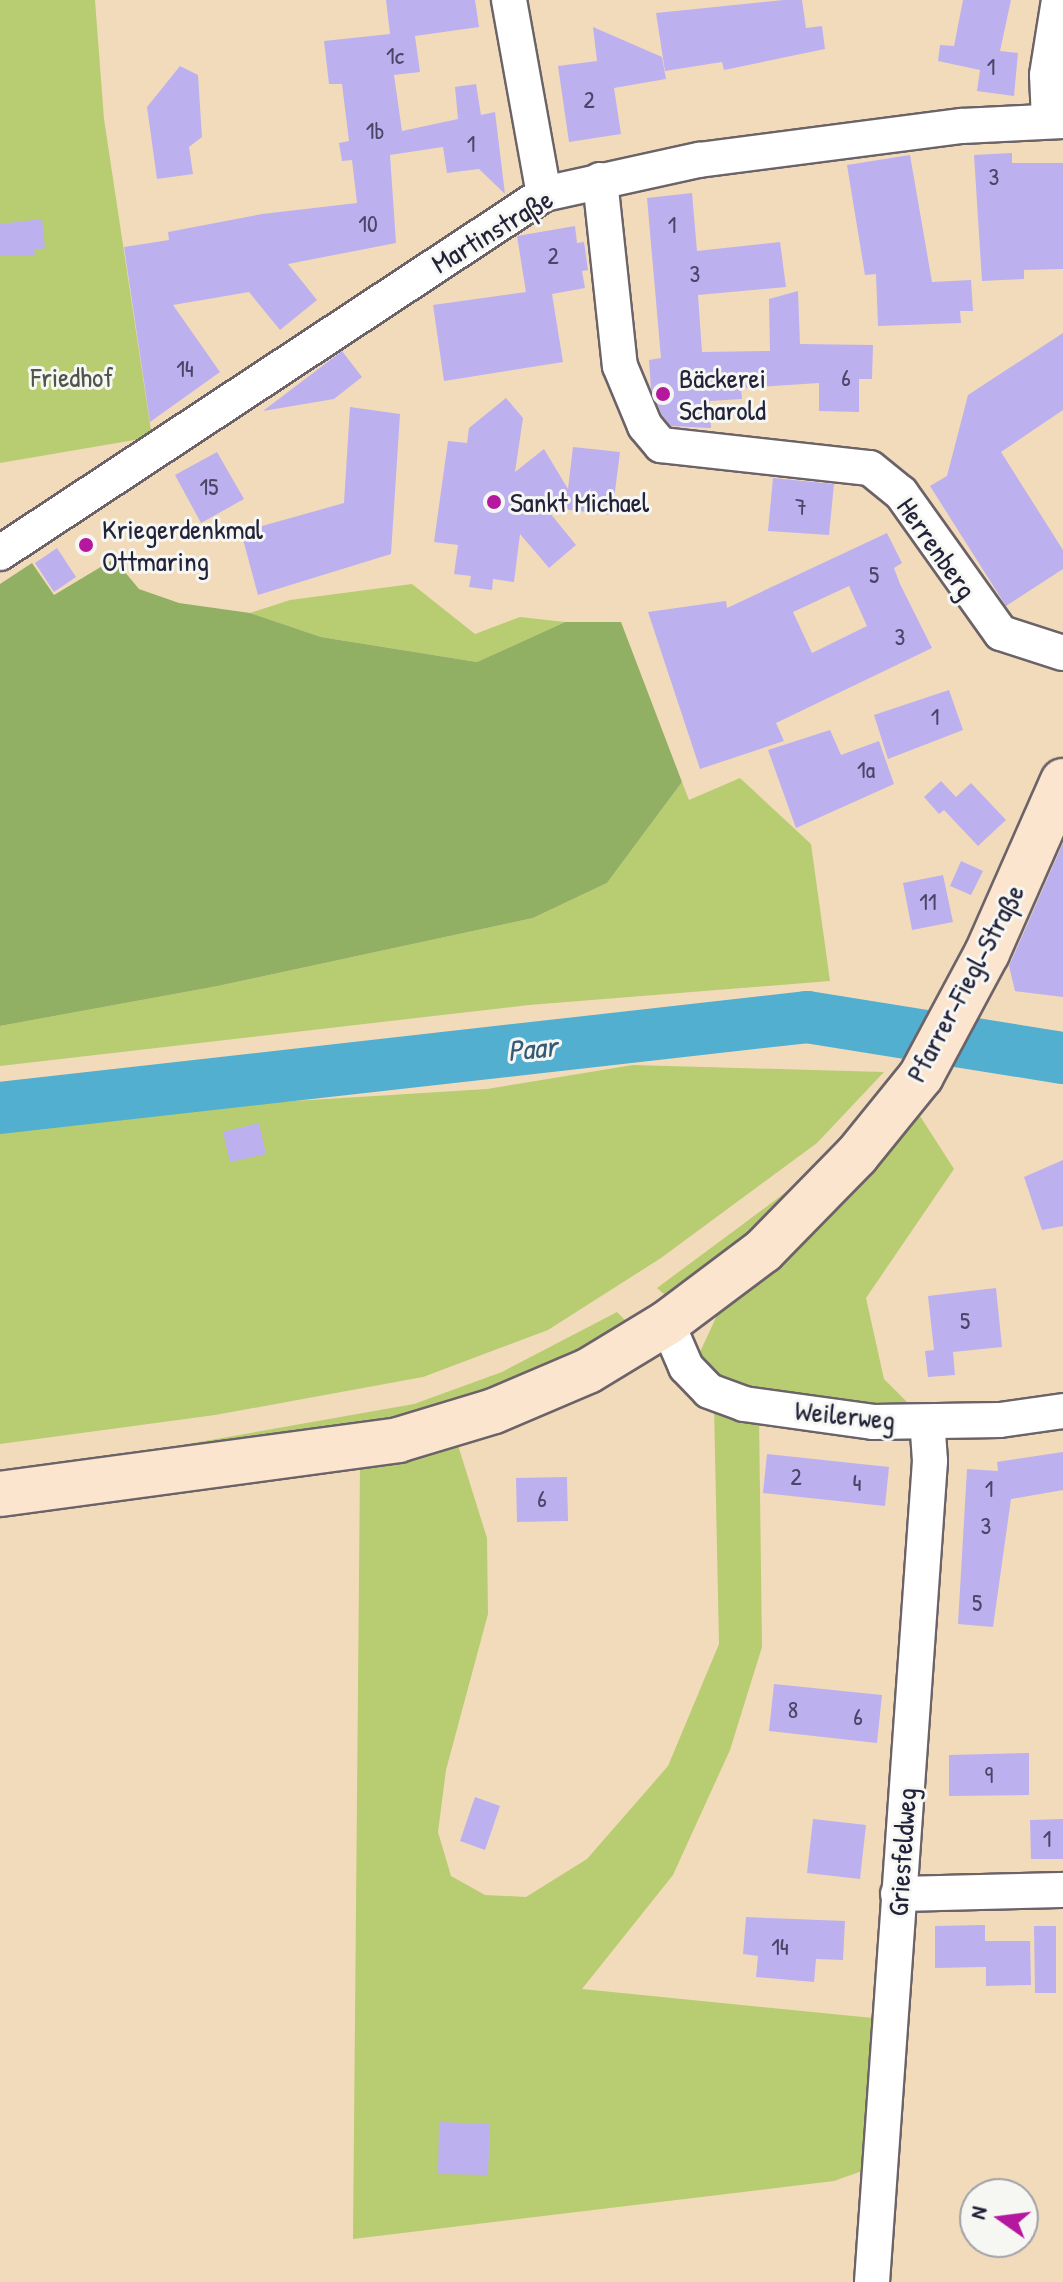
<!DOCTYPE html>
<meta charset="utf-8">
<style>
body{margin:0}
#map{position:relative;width:1063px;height:2282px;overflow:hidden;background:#f2dbbb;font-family:"Patrick Hand",sans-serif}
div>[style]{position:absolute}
.green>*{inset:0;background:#b8cd71}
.forest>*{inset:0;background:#92b063}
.river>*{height:52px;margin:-26px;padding:0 26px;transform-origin:26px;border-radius:26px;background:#52afd0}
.building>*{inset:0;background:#bdb0ef}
.roads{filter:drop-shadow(2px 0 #6b6368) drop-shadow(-2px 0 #6b6368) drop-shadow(0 2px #6b6368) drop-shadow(0 -2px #6b6368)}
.minor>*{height:34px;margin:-17px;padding:0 17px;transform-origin:17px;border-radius:17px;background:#fff}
.secondary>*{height:44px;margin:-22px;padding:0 22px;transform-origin:22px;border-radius:22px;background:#fce5cf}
.dots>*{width:22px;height:22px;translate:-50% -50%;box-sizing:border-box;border:4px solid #f6f6f2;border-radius:50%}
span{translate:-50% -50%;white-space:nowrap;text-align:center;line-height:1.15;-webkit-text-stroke:6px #f6f6f2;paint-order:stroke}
.number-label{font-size:24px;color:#494668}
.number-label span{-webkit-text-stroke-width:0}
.street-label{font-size:28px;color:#22223b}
.park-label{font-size:28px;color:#4f554b}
.poi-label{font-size:28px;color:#22223b}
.left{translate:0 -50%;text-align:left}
.water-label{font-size:30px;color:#355a77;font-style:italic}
.north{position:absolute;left:959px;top:2178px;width:80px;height:80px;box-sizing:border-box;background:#f6f6f2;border:2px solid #a1a1a9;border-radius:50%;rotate:284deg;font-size:22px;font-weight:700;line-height:32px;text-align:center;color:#22223b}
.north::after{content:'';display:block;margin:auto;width:28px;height:36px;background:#b5179e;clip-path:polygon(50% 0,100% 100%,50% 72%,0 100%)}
</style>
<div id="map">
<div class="green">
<i style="clip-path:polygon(0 0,95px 0,104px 119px,152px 437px,0 463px)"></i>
<i style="clip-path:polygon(412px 584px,475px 634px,520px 617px,565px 622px,477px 662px,321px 637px,250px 613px,290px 600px)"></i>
<i style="clip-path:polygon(740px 778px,811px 844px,830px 981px,529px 1005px,0 1066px,0 1026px,218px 986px,533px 918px,607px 883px,682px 782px,689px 800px)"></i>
<i style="clip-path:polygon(633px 1065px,884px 1072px,817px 1143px,661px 1258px,548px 1330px,423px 1377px,215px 1415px,0 1444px,0 1130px,58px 1119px,197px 1107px,487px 1089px)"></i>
<i style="clip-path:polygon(920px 1116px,954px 1169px,866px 1298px,884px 1379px,915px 1410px,709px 1391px,700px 1352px,719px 1311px)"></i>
<i style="clip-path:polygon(844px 1149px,794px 1204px,673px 1302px,657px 1288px)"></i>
<i style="clip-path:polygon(617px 1312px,628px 1323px,625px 1334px,417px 1421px,91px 1461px,414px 1404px,502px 1372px)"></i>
<i style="clip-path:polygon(714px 1406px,759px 1415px,762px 1647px,730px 1750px,673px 1875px,582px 1989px,873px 2018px,862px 2171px,834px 2181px,353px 2239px,360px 1464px,457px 1442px,487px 1538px,488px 1614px,446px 1770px,438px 1832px,451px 1876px,485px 1895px,526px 1897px,587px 1859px,668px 1766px,719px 1644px)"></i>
</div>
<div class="forest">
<i style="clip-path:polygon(114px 559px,139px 589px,179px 603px,250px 613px,321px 637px,477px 662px,565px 622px,621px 622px,682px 782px,607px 883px,533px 918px,218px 986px,0 1026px,0 584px,32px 563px,54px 595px)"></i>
</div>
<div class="river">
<i style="left:0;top:1108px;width:812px;rotate:-6.43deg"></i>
<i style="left:807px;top:1017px;width:259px;rotate:9.1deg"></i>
</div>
<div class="building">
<i style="clip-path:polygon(386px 0,475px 0,479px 27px,415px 36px,420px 72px,394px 75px,402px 131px,458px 119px,455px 87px,476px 84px,481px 115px,495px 112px,505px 194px,479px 169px,447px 173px,443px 147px,390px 155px,396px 243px,288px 264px,317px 300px,280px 330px,249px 292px,173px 305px,220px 372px,150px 422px,124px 247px,169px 240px,168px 232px,262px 214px,357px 203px,352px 160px,342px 161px,339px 143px,349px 141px,342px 84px,329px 84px,324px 41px,390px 34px)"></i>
<i style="clip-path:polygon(783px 0,802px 0,806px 28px,822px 26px,825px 49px,724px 70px,722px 62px,665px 71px,656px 13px)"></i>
<i style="clip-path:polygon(963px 0,1011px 0,1000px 51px,1018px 53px,1014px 96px,977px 91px,980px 70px,938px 61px,940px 45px,954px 46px)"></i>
<i style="clip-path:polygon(593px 27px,662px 57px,666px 79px,614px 88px,621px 134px,569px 142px,558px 66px,597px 61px)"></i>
<i style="clip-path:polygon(180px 66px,198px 75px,202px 137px,189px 147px,193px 174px,157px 179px,147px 107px)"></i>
<i style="clip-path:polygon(1012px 153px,1012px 163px,1063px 163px,1063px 269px,1024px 270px,1024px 279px,982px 281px,974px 155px)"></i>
<i style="clip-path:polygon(910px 155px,932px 282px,971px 280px,973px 311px,960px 311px,961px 323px,878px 326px,876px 274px,865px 275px,847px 165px)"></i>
<i style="clip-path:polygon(692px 193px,697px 251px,780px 242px,786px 287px,698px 295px,702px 352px,770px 351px,769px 299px,798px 291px,800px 344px,873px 345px,872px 379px,859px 379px,859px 412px,819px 411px,819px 383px,741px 388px,742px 399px,710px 401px,711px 428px,671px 426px,662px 415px,651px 389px,649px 360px,661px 358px,647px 198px)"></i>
<i style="clip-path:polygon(42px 219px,45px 248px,34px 250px,35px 255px,0 255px,0 224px)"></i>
<i style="clip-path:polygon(575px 226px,577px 243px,584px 242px,588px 270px,582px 271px,585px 288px,552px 294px,563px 362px,444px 381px,433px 305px,526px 292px,517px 236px)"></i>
<i style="clip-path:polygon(1063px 333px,1063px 410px,1001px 452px,1063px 550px,1063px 569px,1006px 606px,930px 486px,947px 476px,968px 395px)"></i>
<i style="clip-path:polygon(342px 351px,362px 377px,334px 399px,263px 411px)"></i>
<i style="clip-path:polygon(506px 398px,523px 418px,515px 472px,544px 449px,568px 489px,573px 447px,620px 452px,612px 515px,545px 507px,576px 545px,549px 568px,520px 534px,514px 582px,493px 579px,492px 590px,469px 587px,471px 576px,454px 574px,458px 545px,434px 542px,448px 441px,467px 443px,469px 428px)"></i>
<i style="clip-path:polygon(350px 407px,400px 414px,391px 554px,258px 595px,241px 532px,344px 503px)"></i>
<i style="clip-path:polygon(217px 452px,244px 499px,201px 523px,175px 475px)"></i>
<i style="clip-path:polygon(773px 478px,834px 484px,829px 535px,768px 531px)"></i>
<i style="clip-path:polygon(evenodd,887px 533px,902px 563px,894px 568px,900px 584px,932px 648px,776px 723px,784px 741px,700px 769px,648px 612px,726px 601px,727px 608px,887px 533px,849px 586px,867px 626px,812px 653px,793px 612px,849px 586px)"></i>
<i style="clip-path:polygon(57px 548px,76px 577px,54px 592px,35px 563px)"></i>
<i style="clip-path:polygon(949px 690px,963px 730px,888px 759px,874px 715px)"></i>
<i style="clip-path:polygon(830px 730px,841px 755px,879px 741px,894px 784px,796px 828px,768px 750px)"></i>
<i style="clip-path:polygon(941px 781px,956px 797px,971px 783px,1006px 820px,978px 846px,944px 810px,939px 814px,924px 797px)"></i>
<i style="clip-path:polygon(1063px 843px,1063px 997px,1015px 991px,1009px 966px)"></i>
<i style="clip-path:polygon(961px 861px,983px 871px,971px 895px,950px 886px)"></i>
<i style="clip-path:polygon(943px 875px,953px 922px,912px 930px,903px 883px)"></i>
<i style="clip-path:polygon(259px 1123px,266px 1154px,230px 1162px,223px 1132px)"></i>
<i style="clip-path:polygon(1063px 1160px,1063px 1226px,1042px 1230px,1024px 1177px)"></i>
<i style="clip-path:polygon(996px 1288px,1002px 1347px,953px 1352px,955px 1375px,928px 1377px,925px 1351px,934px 1350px,928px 1296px)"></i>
<i style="clip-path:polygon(1063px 1452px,1063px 1490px,1011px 1499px,993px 1627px,958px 1624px,967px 1469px,998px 1471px,997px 1462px)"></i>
<i style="clip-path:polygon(767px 1454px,889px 1467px,885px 1506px,763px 1493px)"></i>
<i style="clip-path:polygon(567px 1477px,568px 1521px,517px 1522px,516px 1478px)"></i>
<i style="clip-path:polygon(774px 1684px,882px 1695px,877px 1743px,769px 1731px)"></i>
<i style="clip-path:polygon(1029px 1753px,1029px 1795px,949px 1796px,949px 1755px)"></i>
<i style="clip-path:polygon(475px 1797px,500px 1806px,485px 1850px,460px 1841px)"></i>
<i style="clip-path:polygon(813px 1819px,866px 1825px,860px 1879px,807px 1873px)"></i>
<i style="clip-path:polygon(1063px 1819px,1063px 1859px,1031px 1859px,1030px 1820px)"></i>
<i style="clip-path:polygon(746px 1917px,845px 1921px,843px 1960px,816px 1959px,814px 1982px,756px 1977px,758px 1956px,743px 1954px)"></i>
<i style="clip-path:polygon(985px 1925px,985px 1941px,1030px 1941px,1031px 1985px,986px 1986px,986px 1967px,935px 1968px,935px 1926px)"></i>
<i style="clip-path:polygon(1034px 1926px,1056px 1926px,1056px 1993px,1035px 1993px)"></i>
<i style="clip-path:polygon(439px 2122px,490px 2124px,488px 2175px,438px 2174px)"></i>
</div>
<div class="roads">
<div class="minor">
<i style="left:509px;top:0;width:197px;rotate:79.8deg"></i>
<i style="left:1049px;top:120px;width:45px;rotate:-92.5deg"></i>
<i style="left:1047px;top:75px;width:76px;rotate:-80.9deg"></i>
<i style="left:600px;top:180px;width:187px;rotate:83.9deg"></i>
<i style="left:620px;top:366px;width:65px;rotate:67.4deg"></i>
<i style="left:645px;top:426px;width:25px;rotate:50deg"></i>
<i style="left:661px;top:445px;width:210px;rotate:6.3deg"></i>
<i style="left:870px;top:468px;width:40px;rotate:39deg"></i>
<i style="left:901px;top:493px;width:172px;rotate:54.5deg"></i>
<i style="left:1001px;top:633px;width:65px;rotate:17.9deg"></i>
<i style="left:0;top:553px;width:652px;rotate:-33.42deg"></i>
<i style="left:544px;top:194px;width:159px;rotate:-12.4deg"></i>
<i style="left:699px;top:160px;width:265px;rotate:-7.4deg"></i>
<i style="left:962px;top:126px;width:101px;rotate:-2.8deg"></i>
<i style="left:667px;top:1323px;width:48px;rotate:66.6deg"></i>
<i style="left:686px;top:1367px;width:33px;rotate:46deg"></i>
<i style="left:709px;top:1391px;width:37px;rotate:20deg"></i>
<i style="left:744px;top:1404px;width:130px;rotate:7.9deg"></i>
<i style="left:873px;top:1422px;width:127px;rotate:-0.9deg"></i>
<i style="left:1000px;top:1420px;width:64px;rotate:-8.1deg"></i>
<i style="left:898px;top:1894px;width:165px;rotate:-1.4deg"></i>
<i style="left:872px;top:2282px;width:823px;rotate:-85.96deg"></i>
<i style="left:930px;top:1461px;width:39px;rotate:-94deg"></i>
</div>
<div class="secondary">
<i style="left:0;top:1494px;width:402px;rotate:-7.7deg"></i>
<i style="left:398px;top:1440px;width:100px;rotate:-16.8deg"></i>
<i style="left:494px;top:1411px;width:102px;rotate:-23.1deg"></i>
<i style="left:588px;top:1371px;width:92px;rotate:-31.3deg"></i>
<i style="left:667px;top:1323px;width:120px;rotate:-36.9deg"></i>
<i style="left:763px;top:1251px;width:134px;rotate:-45.6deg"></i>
<i style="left:857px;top:1155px;width:102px;rotate:-51deg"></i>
<i style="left:921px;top:1076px;width:140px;rotate:-61.8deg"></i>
<i style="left:987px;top:953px;width:188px;rotate:-66.2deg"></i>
</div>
</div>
<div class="dots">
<i style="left:663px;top:394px;background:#b5179e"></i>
<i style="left:494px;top:502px;background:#b5179e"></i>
<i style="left:86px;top:545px;background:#b5179e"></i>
</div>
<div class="number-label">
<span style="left:395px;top:56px">1c</span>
<span style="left:991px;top:67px">1</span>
<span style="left:589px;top:100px">2</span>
<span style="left:375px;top:131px">1b</span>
<span style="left:471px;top:144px">1</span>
<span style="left:994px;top:177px">3</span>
<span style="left:368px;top:224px">10</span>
<span style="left:672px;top:225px">1</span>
<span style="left:553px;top:256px">2</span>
<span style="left:695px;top:274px">3</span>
<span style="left:185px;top:369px">14</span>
<span style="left:846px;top:378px">6</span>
<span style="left:209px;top:487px">15</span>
<span style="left:801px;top:507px">7</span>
<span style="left:874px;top:575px">5</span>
<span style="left:900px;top:637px">3</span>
<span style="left:935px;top:717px">1</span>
<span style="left:866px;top:770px">1a</span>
<span style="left:928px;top:902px">11</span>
<span style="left:965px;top:1321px">5</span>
<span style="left:796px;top:1477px">2</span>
<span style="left:857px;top:1483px">4</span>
<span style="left:989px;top:1489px">1</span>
<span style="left:542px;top:1499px">6</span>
<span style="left:986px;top:1526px">3</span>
<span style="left:977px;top:1603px">5</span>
<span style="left:793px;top:1710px">8</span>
<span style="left:858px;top:1717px">6</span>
<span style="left:989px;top:1775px">9</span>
<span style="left:1047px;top:1839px">1</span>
<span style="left:780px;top:1947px">14</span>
</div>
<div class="street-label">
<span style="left:492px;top:231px;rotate:-31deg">Martinstraße</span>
<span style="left:937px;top:548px;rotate:55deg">Herrenberg</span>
<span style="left:965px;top:983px;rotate:-62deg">Pfarrer-Fiegl-Straße</span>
<span style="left:845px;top:1415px;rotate:6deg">Weilerweg</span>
<span style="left:902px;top:1852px;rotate:-86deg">Griesfeldweg</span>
</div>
<div class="park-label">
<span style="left:72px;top:377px">Friedhof</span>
</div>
<div class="poi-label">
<span class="left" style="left:679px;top:394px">Bäckerei<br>Scharold</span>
<span class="left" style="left:510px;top:502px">Sankt Michael</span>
<span class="left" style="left:102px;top:545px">Kriegerdenkmal<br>Ottmaring</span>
</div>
<div class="water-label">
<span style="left:532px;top:1048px;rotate:-6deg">Paar</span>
</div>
<div class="north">N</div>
</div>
